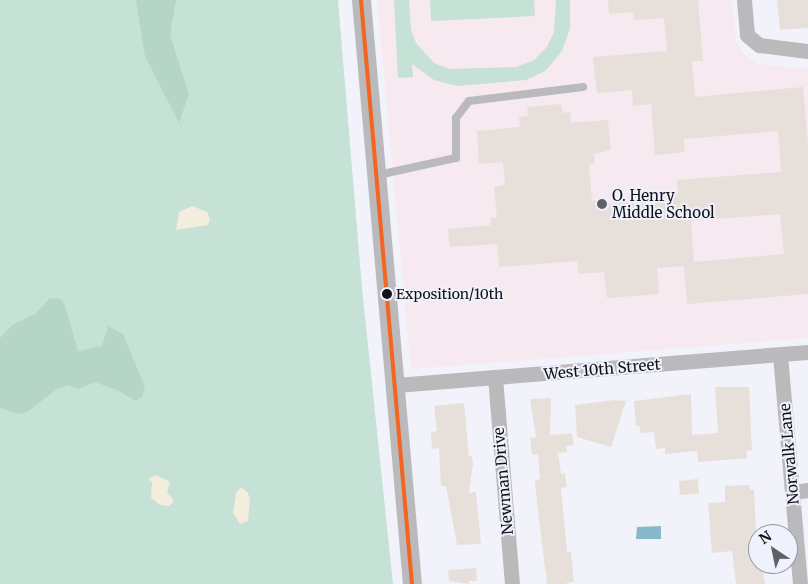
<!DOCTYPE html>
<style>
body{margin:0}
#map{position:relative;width:808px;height:584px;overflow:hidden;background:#f2f3fa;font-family:Merriweather,serif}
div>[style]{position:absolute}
.education>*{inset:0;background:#f6e9f0}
.green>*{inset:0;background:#c6e1d5}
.forest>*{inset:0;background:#b5d6c7}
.sand>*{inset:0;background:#f2eddc}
.water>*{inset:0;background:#88b8cb}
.building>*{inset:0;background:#e7dfda}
.service>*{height:8px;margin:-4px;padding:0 4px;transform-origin:4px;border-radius:4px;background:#bababc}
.minor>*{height:15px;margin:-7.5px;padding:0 7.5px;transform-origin:7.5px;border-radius:7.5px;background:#bababc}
.tertiary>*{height:19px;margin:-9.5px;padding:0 9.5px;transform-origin:9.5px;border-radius:9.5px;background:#bababc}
.bus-1>*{height:4px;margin:-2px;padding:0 2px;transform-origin:2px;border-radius:2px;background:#f26522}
.dots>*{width:14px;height:14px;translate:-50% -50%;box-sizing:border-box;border:2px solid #eff1fd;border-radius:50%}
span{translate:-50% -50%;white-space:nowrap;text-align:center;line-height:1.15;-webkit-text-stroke:4px #eff1fd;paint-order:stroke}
.bus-label{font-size:14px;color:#121216}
.left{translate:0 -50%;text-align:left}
.poi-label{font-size:15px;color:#121216}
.street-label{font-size:15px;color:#121216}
.north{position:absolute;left:748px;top:524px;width:50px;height:50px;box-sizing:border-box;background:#eff1fd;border:1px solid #9798a1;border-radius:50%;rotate:326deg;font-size:14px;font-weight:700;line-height:20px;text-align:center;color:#121216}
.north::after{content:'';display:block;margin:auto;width:18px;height:22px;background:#606166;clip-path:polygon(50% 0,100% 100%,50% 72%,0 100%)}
</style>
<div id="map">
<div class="education">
<i style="clip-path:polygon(377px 0,732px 0,736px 39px,743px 54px,758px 64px,808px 69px,808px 338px,411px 369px)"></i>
</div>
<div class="green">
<i style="clip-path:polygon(0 0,338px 0,362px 288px,393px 584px,0 584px)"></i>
<i style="clip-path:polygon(394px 0,409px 0,411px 30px,416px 43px,434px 63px,449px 69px,516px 67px,534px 60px,547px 47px,554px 32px,556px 0,570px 0,570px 28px,562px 51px,554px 61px,545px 71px,526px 80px,457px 86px,434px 80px,412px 64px,413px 77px,398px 78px)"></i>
<i style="clip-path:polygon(430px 0,534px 0,535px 16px,431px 21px)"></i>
</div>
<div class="forest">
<i style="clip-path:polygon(136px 0,176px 0,170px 35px,189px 94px,179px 123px,145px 56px)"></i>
<i style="clip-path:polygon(50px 298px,61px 299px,65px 306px,78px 351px,102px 346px,108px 326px,123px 334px,145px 387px,142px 397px,135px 401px,119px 391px,95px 382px,78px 389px,69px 385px,57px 389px,27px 412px,18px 414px,0 408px,0 338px,12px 325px,35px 314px)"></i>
</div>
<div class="sand">
<i style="clip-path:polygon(192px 206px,207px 212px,210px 219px,208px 225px,176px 230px,179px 212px)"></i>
<i style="clip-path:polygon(156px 475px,170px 482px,167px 492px,174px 501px,169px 506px,160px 505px,151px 498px,152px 482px,148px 479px)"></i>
<i style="clip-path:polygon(241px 487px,248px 493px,250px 500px,248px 521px,240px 524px,233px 513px,236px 493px)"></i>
</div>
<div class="water">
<i style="clip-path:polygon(661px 526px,661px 539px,636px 539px,637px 527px)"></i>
</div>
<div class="building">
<i style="clip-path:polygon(evenodd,608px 0,698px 0,703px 61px,692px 61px,695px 97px,803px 87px,808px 146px,808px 294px,687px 304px,684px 266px,657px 268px,659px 294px,607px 298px,604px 272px,579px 274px,577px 261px,499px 267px,497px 244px,450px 247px,448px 229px,491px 225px,490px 218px,497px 218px,494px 187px,505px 185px,503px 162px,479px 164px,477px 131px,520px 127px,519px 117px,528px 116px,527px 107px,561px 104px,563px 113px,570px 112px,571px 123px,608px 120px,611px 150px,594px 154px,595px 163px,589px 164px,592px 201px,598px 200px,599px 205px,628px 202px,628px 197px,678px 193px,677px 180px,781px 172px,778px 131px,684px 139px,685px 152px,655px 155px,651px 104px,633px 106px,632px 90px,597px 93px,593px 57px,667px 51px,664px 18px,634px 20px,633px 12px,609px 14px,608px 0,780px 214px,784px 254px,694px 262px,691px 221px,780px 214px)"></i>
<i style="clip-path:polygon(777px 0,808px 0,808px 28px,780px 30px)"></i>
<i style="clip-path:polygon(715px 387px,749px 387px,752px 450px,746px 451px,747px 458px,698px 462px,697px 451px,665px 454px,665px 448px,656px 449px,654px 432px,640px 433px,640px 426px,636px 426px,634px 401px,691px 394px,692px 435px,718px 433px)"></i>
<i style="clip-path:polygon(551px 398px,550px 435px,572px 433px,574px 445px,566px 446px,567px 452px,558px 453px,561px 474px,565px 473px,567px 487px,561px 488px,567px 552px,571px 552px,574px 582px,564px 584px,547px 584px,537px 503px,535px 480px,540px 479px,538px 455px,532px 454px,530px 438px,536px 437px,530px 399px)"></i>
<i style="clip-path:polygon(614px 400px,626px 401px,611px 447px,577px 437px,575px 405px)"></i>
<i style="clip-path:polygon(464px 403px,469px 457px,472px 456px,473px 464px,469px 493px,476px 492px,481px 544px,457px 545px,446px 486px,441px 486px,439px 448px,432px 449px,431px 432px,437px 431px,434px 406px)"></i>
<i style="clip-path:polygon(698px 479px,699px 494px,680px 495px,679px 481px)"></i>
<i style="clip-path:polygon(750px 485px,750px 490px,754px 490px,758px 570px,763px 569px,765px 584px,736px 584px,732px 551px,712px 553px,708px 503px,725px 502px,725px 486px)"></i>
<i style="clip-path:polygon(476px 568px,477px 581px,469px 581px,469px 584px,449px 581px,448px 570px)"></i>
</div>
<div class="service">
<i style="left:378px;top:175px;width:80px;rotate:-12.3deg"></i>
<i style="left:456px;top:158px;width:40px;rotate:-90deg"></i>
<i style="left:456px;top:118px;width:21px;rotate:-53deg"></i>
<i style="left:469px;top:101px;width:115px;rotate:-7deg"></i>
</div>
<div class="minor">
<i style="left:744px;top:0;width:35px;rotate:85deg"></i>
<i style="left:747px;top:35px;width:16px;rotate:40deg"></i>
<i style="left:759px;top:45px;width:49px;rotate:7deg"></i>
<i style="left:780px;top:355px;width:230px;rotate:85deg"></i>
<i style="left:495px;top:377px;width:208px;rotate:85.3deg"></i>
<i style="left:396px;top:385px;width:413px;rotate:-4.6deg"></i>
<i style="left:792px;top:492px;width:16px;rotate:-7deg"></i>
</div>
<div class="tertiary">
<i style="left:361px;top:0;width:586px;rotate:85.01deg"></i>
</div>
<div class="bus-1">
<i style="left:361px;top:0;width:586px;rotate:85.01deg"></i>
</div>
<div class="dots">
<i style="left:602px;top:204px;background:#606166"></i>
<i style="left:387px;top:294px;background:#121216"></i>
</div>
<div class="bus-label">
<span class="left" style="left:396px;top:294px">Exposition/10th</span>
</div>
<div class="poi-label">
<span class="left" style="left:612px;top:204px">O. Henry<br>Middle School</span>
</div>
<div class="street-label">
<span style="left:602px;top:369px;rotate:-5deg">West 10th Street</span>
<span style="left:789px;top:454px;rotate:-95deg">Norwalk Lane</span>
<span style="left:503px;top:481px;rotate:-95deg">Newman Drive</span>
</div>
<div class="north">N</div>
</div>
